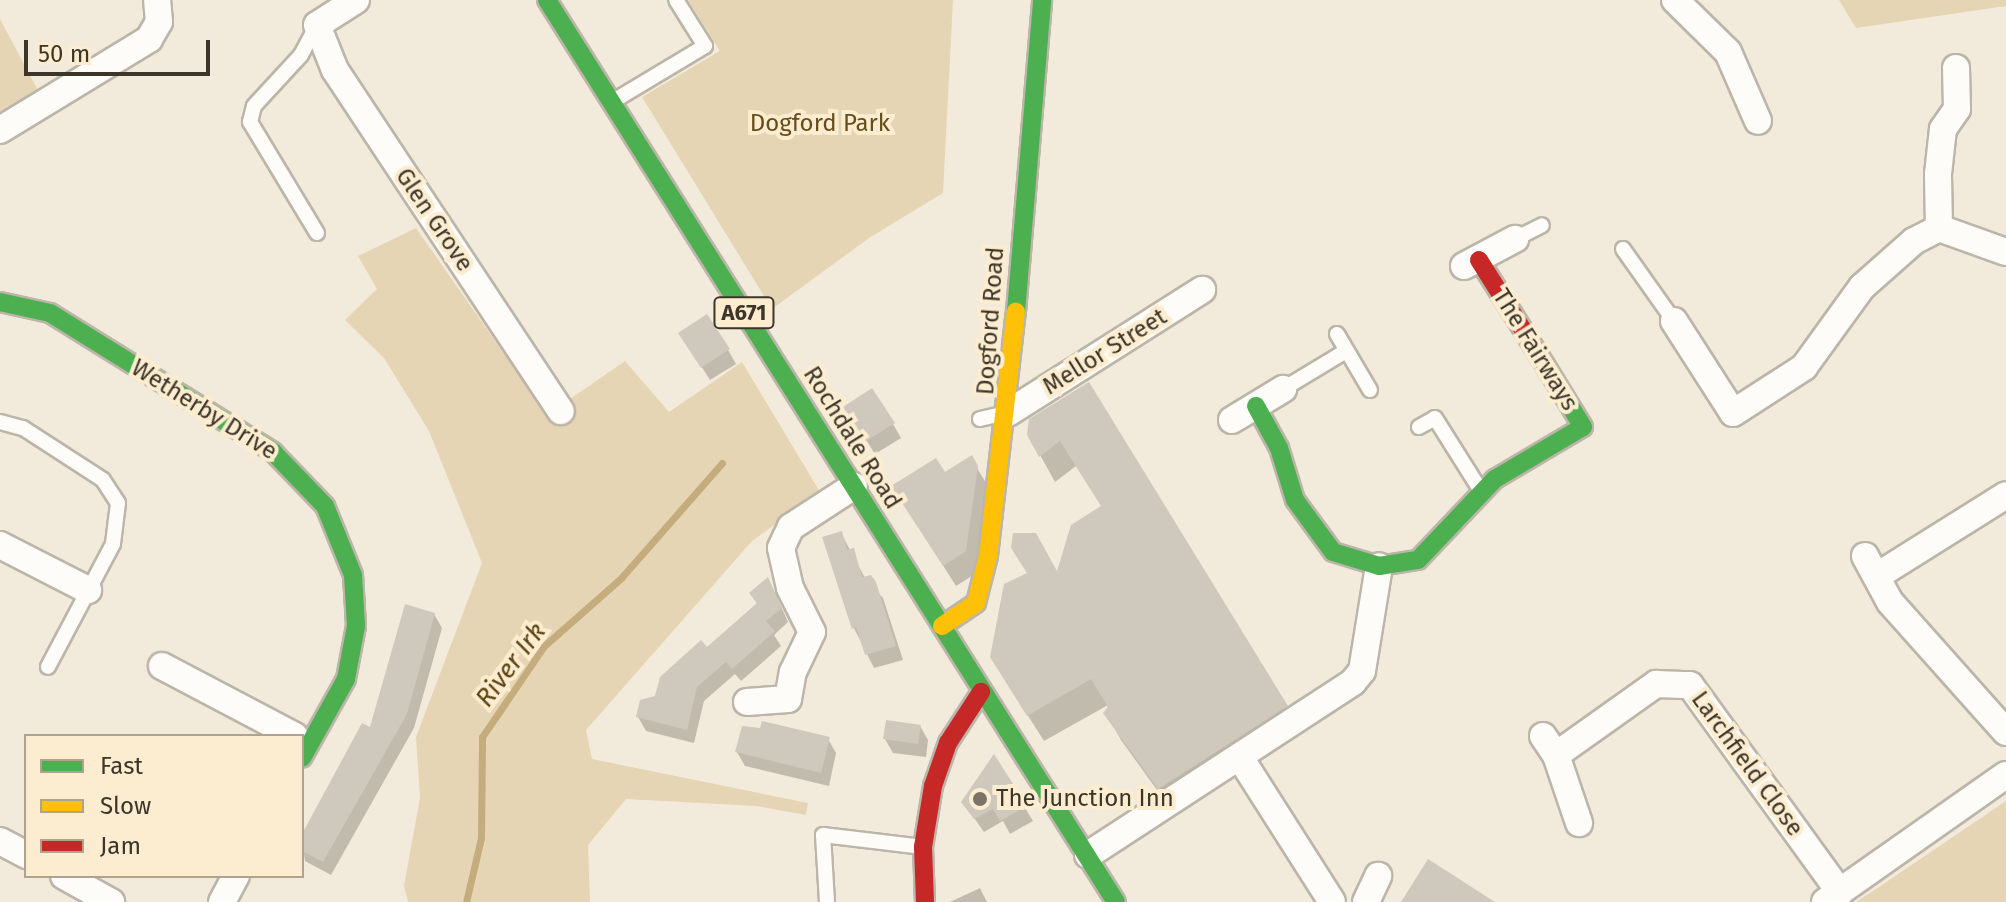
<!DOCTYPE html>
<style>
body{margin:0}
#map{position:relative;width:2006px;height:902px;overflow:hidden;background:#f2eada;font-family:"Fira Sans",sans-serif}
div>[style]{position:absolute}
.green>*{inset:0;background:#e6d5b4}
.shadow>*{inset:0;background:#0003}
.stream>*{height:7px;margin:-3.5px;padding:0 3.5px;transform-origin:3.5px;border-radius:3.5px;background:#c4ac7c}
.building>*{inset:0;background:#cfc8bc}
.roads{filter:drop-shadow(2px 0 #bcb5a9) drop-shadow(-2px 0 #bcb5a9) drop-shadow(0 2px #bcb5a9) drop-shadow(0 -2px #bcb5a9)}
.lane>*{height:14px;margin:-7px;padding:0 7px;transform-origin:7px;border-radius:7px;background:#fdfcf9}
.street>*{height:26px;margin:-13px;padding:0 13px;transform-origin:13px;border-radius:13px;background:#fdfcf9}
.fast>*{height:18px;margin:-9px;padding:0 9px;transform-origin:9px;border-radius:9px;background:#4caf50}
.slow>*{height:18px;margin:-9px;padding:0 9px;transform-origin:9px;border-radius:9px;background:#ffc107}
.jam>*{height:18px;margin:-9px;padding:0 9px;transform-origin:9px;border-radius:9px;background:#c62828}
.dots>*{width:22px;height:22px;translate:-50% -50%;box-sizing:border-box;border:4px solid #fdedd0;border-radius:50%}
span{translate:-50% -50%;white-space:nowrap;text-align:center;line-height:1.15;-webkit-text-stroke:8px #fdedd0;paint-order:stroke}
.shield-label span{padding:2px 6px;background:#fdedd0;border:2px solid;border-radius:6px;-webkit-text-stroke-width:0}
.shield-label{font-size:22px;color:#3c352a;font-weight:700}
.park-label{font-size:24px;color:#654d1d}
.street-label{font-size:24px;color:#3c352a}
.poi-label{font-size:24px;color:#3c352a}
.left{translate:0 -50%;text-align:left}
.water-label{font-size:26px;color:#5b4412;font-style:italic}
.legend{position:absolute;left:24px;top:734px;width:280px;height:144px;box-sizing:border-box;background:#fdedd0;border:2px solid #b0a38e;margin:0;padding:10px 14px;list-style:none;font-size:24px;color:#3c352a}
.legend li{display:flex;align-items:center;gap:16px;height:40px}
.legend b{width:40px;border:2px solid #b0a38e}
.scale{position:absolute;left:24px;top:40px;width:186px;height:36px;box-sizing:border-box;border:4px solid #3c352a;border-top:0;padding-left:10px;font-size:24px;line-height:28px;white-space:nowrap;color:#3c352a;-webkit-text-stroke:6px #fdedd0;paint-order:stroke}
</style>
<div id="map">
<div class="green">
<i style="clip-path:polygon(688px 0,953px 0,943px 193px,869px 238px,772px 309px,642px 97px,720px 51px)"></i>
<i style="clip-path:polygon(1839px 0,2006px 0,2006px 6px,1856px 28px)"></i>
<i style="clip-path:polygon(0 19px,42px 98px,0 124px)"></i>
<i style="clip-path:polygon(416px 228px,547px 415px,625px 361px,669px 412px,742px 362px,820px 492px,752px 541px,586px 730px,592px 759px,808px 803px,806px 815px,756px 806px,626px 799px,588px 845px,590px 902px,408px 902px,404px 886px,420px 798px,416px 737px,482px 563px,429px 431px,384px 358px,345px 320px,377px 289px,358px 256px)"></i>
<i style="clip-path:polygon(2006px 801px,2006px 902px,1856px 902px,1876px 889px)"></i>
</div>
<div class="shadow">
<i style="clip-path:polygon(689px 347px,728px 350px,736px 364px,710px 380px)"></i>
<i style="clip-path:polygon(1088px 385px,1301px 733px,1175px 815px,1121px 740px,1106px 713px,1108px 705px,1044px 741px,1008px 684px,1058px 576px,1103px 508px,1076px 466px,1055px 482px,1029px 435px)"></i>
<i style="clip-path:polygon(854px 421px,893px 424px,901px 438px,875px 454px)"></i>
<i style="clip-path:polygon(971px 458px,989px 488px,978px 572px,956px 586px,906px 507px)"></i>
<i style="clip-path:polygon(841px 533px,865px 578px,883px 598px,903px 660px,874px 668px,854px 628px)"></i>
<i style="clip-path:polygon(775px 593px,788px 622px,774px 635px,781px 646px,741px 681px,735px 674px,704px 701px,694px 743px,646px 731px,638px 717px,758px 605px,751px 594px)"></i>
<i style="clip-path:polygon(434px 614px,442px 628px,414px 728px,331px 875px,305px 861px,302px 839px,371px 730px)"></i>
<i style="clip-path:polygon(920px 726px,928px 740px,926px 757px,893px 753px,885px 739px)"></i>
<i style="clip-path:polygon(828px 739px,836px 753px,829px 786px,745px 766px,737px 752px)"></i>
<i style="clip-path:polygon(994px 757px,1033px 821px,1010px 834px,1003px 821px,984px 832px,963px 802px)"></i>
<i style="clip-path:polygon(980px 888px,987px 902px,950px 902px)"></i>
</div>
<div class="stream">
<i style="left:466px;top:902px;width:66px;rotate:-76.8deg"></i>
<i style="left:481px;top:838px;width:101px;rotate:-89.4deg"></i>
<i style="left:482px;top:737px;width:110px;rotate:-55.7deg"></i>
<i style="left:544px;top:646px;width:103px;rotate:-41.4deg"></i>
<i style="left:621px;top:578px;width:153px;rotate:-48.7deg"></i>
</div>
<div class="building">
<i style="clip-path:polygon(707px 314px,730px 349px,701px 368px,678px 333px)"></i>
<i style="clip-path:polygon(1089px 382px,1288px 706px,1158px 789px,1103px 713px,1108px 707px,1091px 679px,1027px 716px,990px 657px,1004px 584px,1027px 573px,1011px 548px,1013px 533px,1036px 533px,1057px 571px,1071px 525px,1101px 506px,1060px 441px,1039px 457px,1027px 435px,1029px 419px)"></i>
<i style="clip-path:polygon(872px 388px,895px 423px,866px 441px,843px 407px)"></i>
<i style="clip-path:polygon(972px 455px,978px 466px,966px 551px,943px 566px,891px 486px,936px 458px,945px 472px)"></i>
<i style="clip-path:polygon(842px 531px,847px 550px,854px 548px,862px 577px,871px 575px,876px 582px,896px 646px,865px 655px,856px 627px,852px 629px,822px 537px)"></i>
<i style="clip-path:polygon(768px 577px,782px 608px,766px 621px,775px 631px,732px 669px,726px 662px,697px 687px,687px 730px,636px 717px,640px 700px,655px 696px,660px 677px,701px 640px,707px 647px,757px 603px,749px 593px)"></i>
<i style="clip-path:polygon(405px 604px,435px 613px,407px 714px,323px 862px,302px 851px,302px 834px,362px 723px,370px 727px)"></i>
<i style="clip-path:polygon(886px 720px,921px 725px,918px 744px,883px 739px)"></i>
<i style="clip-path:polygon(762px 721px,830px 737px,821px 773px,735px 752px,742px 726px,760px 728px)"></i>
<i style="clip-path:polygon(994px 754px,1027px 806px,1000px 821px,993px 809px,974px 819px,961px 802px)"></i>
<i style="clip-path:polygon(1428px 859px,1495px 902px,1401px 902px)"></i>
</div>
<div class="roads">
<div class="lane">
<i style="left:615px;top:100px;width:105px;rotate:-31deg"></i>
<i style="left:705px;top:46px;width:54px;rotate:-122.2deg"></i>
<i style="left:317px;top:233px;width:130px;rotate:-121.1deg"></i>
<i style="left:250px;top:122px;width:16px;rotate:-76deg"></i>
<i style="left:254px;top:106px;width:69px;rotate:-47.3deg"></i>
<i style="left:301px;top:55px;width:34px;rotate:-62deg"></i>
<i style="left:1515px;top:239px;width:30px;rotate:-27deg"></i>
<i style="left:1623px;top:249px;width:88px;rotate:54.7deg"></i>
<i style="left:1337px;top:334px;width:65px;rotate:59.5deg"></i>
<i style="left:1283px;top:389px;width:74px;rotate:-31.1deg"></i>
<i style="left:980px;top:419px;width:28px;rotate:-13deg"></i>
<i style="left:0;top:422px;width:24px;rotate:15deg"></i>
<i style="left:23px;top:428px;width:95px;rotate:33deg"></i>
<i style="left:103px;top:480px;width:27px;rotate:57deg"></i>
<i style="left:118px;top:503px;width:41px;rotate:97deg"></i>
<i style="left:113px;top:544px;width:139px;rotate:117.9deg"></i>
<i style="left:1419px;top:427px;width:18px;rotate:-29deg"></i>
<i style="left:1435px;top:418px;width:86px;rotate:57.8deg"></i>
<i style="left:827px;top:902px;width:67px;rotate:-93.4deg"></i>
<i style="left:823px;top:835px;width:101px;rotate:6.8deg"></i>
</div>
<div class="street">
<i style="left:356px;top:0;width:46px;rotate:147.3deg"></i>
<i style="left:317px;top:25px;width:48px;rotate:68.2deg"></i>
<i style="left:335px;top:70px;width:409px;rotate:56.5deg"></i>
<i style="left:1675px;top:0;width:74px;rotate:44.5deg"></i>
<i style="left:1728px;top:52px;width:75px;rotate:66.5deg"></i>
<i style="left:0;top:130px;width:175px;rotate:-31.4deg"></i>
<i style="left:149px;top:39px;width:20px;rotate:-60deg"></i>
<i style="left:159px;top:22px;width:22px;rotate:-95deg"></i>
<i style="left:1939px;top:228px;width:54px;rotate:-91.1deg"></i>
<i style="left:1938px;top:174px;width:45px;rotate:-83.7deg"></i>
<i style="left:1943px;top:129px;width:24px;rotate:-55deg"></i>
<i style="left:1957px;top:109px;width:41px;rotate:-91.4deg"></i>
<i style="left:1939px;top:228px;width:71px;rotate:19.7deg"></i>
<i style="left:1464px;top:266px;width:58px;rotate:-27.9deg"></i>
<i style="left:1674px;top:321px;width:109px;rotate:57.3deg"></i>
<i style="left:1733px;top:413px;width:85px;rotate:-32.9deg"></i>
<i style="left:1804px;top:367px;width:99px;rotate:-54.1deg"></i>
<i style="left:1862px;top:287px;width:69px;rotate:-41.5deg"></i>
<i style="left:1914px;top:241px;width:28px;rotate:-27deg"></i>
<i style="left:1008px;top:413px;width:230px;rotate:-32.4deg"></i>
<i style="left:1232px;top:420px;width:60px;rotate:-31.3deg"></i>
<i style="left:0;top:545px;width:99px;rotate:27.1deg"></i>
<i style="left:1865px;top:556px;width:52px;rotate:61.5deg"></i>
<i style="left:1890px;top:602px;width:174px;rotate:48.3deg"></i>
<i style="left:1877px;top:576px;width:152px;rotate:-32.1deg"></i>
<i style="left:162px;top:666px;width:150px;rotate:27.8deg"></i>
<i style="left:747px;top:702px;width:41px;rotate:-4.2deg"></i>
<i style="left:788px;top:699px;width:27px;rotate:-80deg"></i>
<i style="left:793px;top:672px;width:44px;rotate:-64.6deg"></i>
<i style="left:812px;top:632px;width:49px;rotate:-116.6deg"></i>
<i style="left:790px;top:588px;width:41px;rotate:-102.7deg"></i>
<i style="left:781px;top:548px;width:23px;rotate:-65deg"></i>
<i style="left:791px;top:527px;width:75px;rotate:-33.1deg"></i>
<i style="left:1543px;top:736px;width:23px;rotate:56deg"></i>
<i style="left:1556px;top:755px;width:72px;rotate:71.3deg"></i>
<i style="left:1556px;top:755px;width:123px;rotate:-35.4deg"></i>
<i style="left:1656px;top:684px;width:34px;rotate:2deg"></i>
<i style="left:1690px;top:685px;width:256px;rotate:54.1deg"></i>
<i style="left:1241px;top:759px;width:169px;rotate:57.5deg"></i>
<i style="left:0;top:841px;width:30px;rotate:28deg"></i>
<i style="left:1088px;top:855px;width:316px;rotate:-33.1deg"></i>
<i style="left:1353px;top:682px;width:14px;rotate:-51deg"></i>
<i style="left:1362px;top:671px;width:106px;rotate:-80.8deg"></i>
<i style="left:64px;top:876px;width:54px;rotate:29deg"></i>
<i style="left:222px;top:902px;width:30px;rotate:-62deg"></i>
<i style="left:1366px;top:902px;width:29px;rotate:-65deg"></i>
<i style="left:1825px;top:902px;width:221px;rotate:-35.1deg"></i>
</div>
<div class="fast">
<i style="left:547px;top:0;width:1066px;rotate:57.76deg"></i>
<i style="left:0;top:302px;width:51px;rotate:12.4deg"></i>
<i style="left:50px;top:313px;width:263px;rotate:31.9deg"></i>
<i style="left:273px;top:452px;width:75px;rotate:46.1deg"></i>
<i style="left:325px;top:506px;width:74px;rotate:67.9deg"></i>
<i style="left:353px;top:575px;width:51px;rotate:86.6deg"></i>
<i style="left:356px;top:626px;width:54px;rotate:100.7deg"></i>
<i style="left:346px;top:679px;width:90px;rotate:119.1deg"></i>
<i style="left:1016px;top:312px;width:313px;rotate:-85.2deg"></i>
<i style="left:1256px;top:406px;width:48px;rotate:61.3deg"></i>
<i style="left:1279px;top:448px;width:54px;rotate:72.9deg"></i>
<i style="left:1295px;top:500px;width:64px;rotate:53.8deg"></i>
<i style="left:1333px;top:552px;width:48px;rotate:16.9deg"></i>
<i style="left:1379px;top:566px;width:39px;rotate:-9deg"></i>
<i style="left:1418px;top:560px;width:112px;rotate:-46.5deg"></i>
<i style="left:1495px;top:479px;width:102px;rotate:-30.6deg"></i>
<i style="left:1583px;top:427px;width:73px;rotate:-121.5deg"></i>
</div>
<div class="slow">
<i style="left:942px;top:626px;width:41px;rotate:-34.1deg"></i>
<i style="left:976px;top:603px;width:49px;rotate:-75.7deg"></i>
<i style="left:988px;top:556px;width:246px;rotate:-83.5deg"></i>
</div>
<div class="jam">
<i style="left:1479px;top:260px;width:124px;rotate:57.8deg"></i>
<i style="left:925px;top:902px;width:55px;rotate:-92.1deg"></i>
<i style="left:923px;top:847px;width:62px;rotate:-80.7deg"></i>
<i style="left:933px;top:786px;width:46px;rotate:-70.8deg"></i>
<i style="left:948px;top:743px;width:61px;rotate:-57.1deg"></i>
</div>
</div>
<div class="dots">
<i style="left:980px;top:799px;background:#7c7468"></i>
</div>
<div class="shield-label">
<span style="left:744px;top:313px">A671</span>
</div>
<div class="park-label">
<span style="left:820px;top:124px">Dogford Park</span>
</div>
<div class="street-label">
<span style="left:434px;top:220px;rotate:56deg">Glen Grove</span>
<span style="left:991px;top:321px;rotate:-86deg">Dogford Road</span>
<span style="left:1535px;top:350px;rotate:58deg">The Fairways</span>
<span style="left:1105px;top:352px;rotate:-32deg">Mellor Street</span>
<span style="left:204px;top:410px;rotate:32deg">Wetherby Drive</span>
<span style="left:852px;top:438px;rotate:58deg">Rochdale Road</span>
<span style="left:1747px;top:764px;rotate:54deg">Larchfield Close</span>
</div>
<div class="poi-label">
<span class="left" style="left:996px;top:799px">The Junction Inn</span>
</div>
<div class="water-label">
<span style="left:511px;top:665px;rotate:-53deg">River Irk</span>
</div>
<ul class="legend">
<li><b style="height:10px;background:#4caf50"></b>Fast</li>
<li><b style="height:10px;background:#ffc107"></b>Slow</li>
<li><b style="height:10px;background:#c62828"></b>Jam</li>
</ul>
<div class="scale">50 m</div>
</div>
